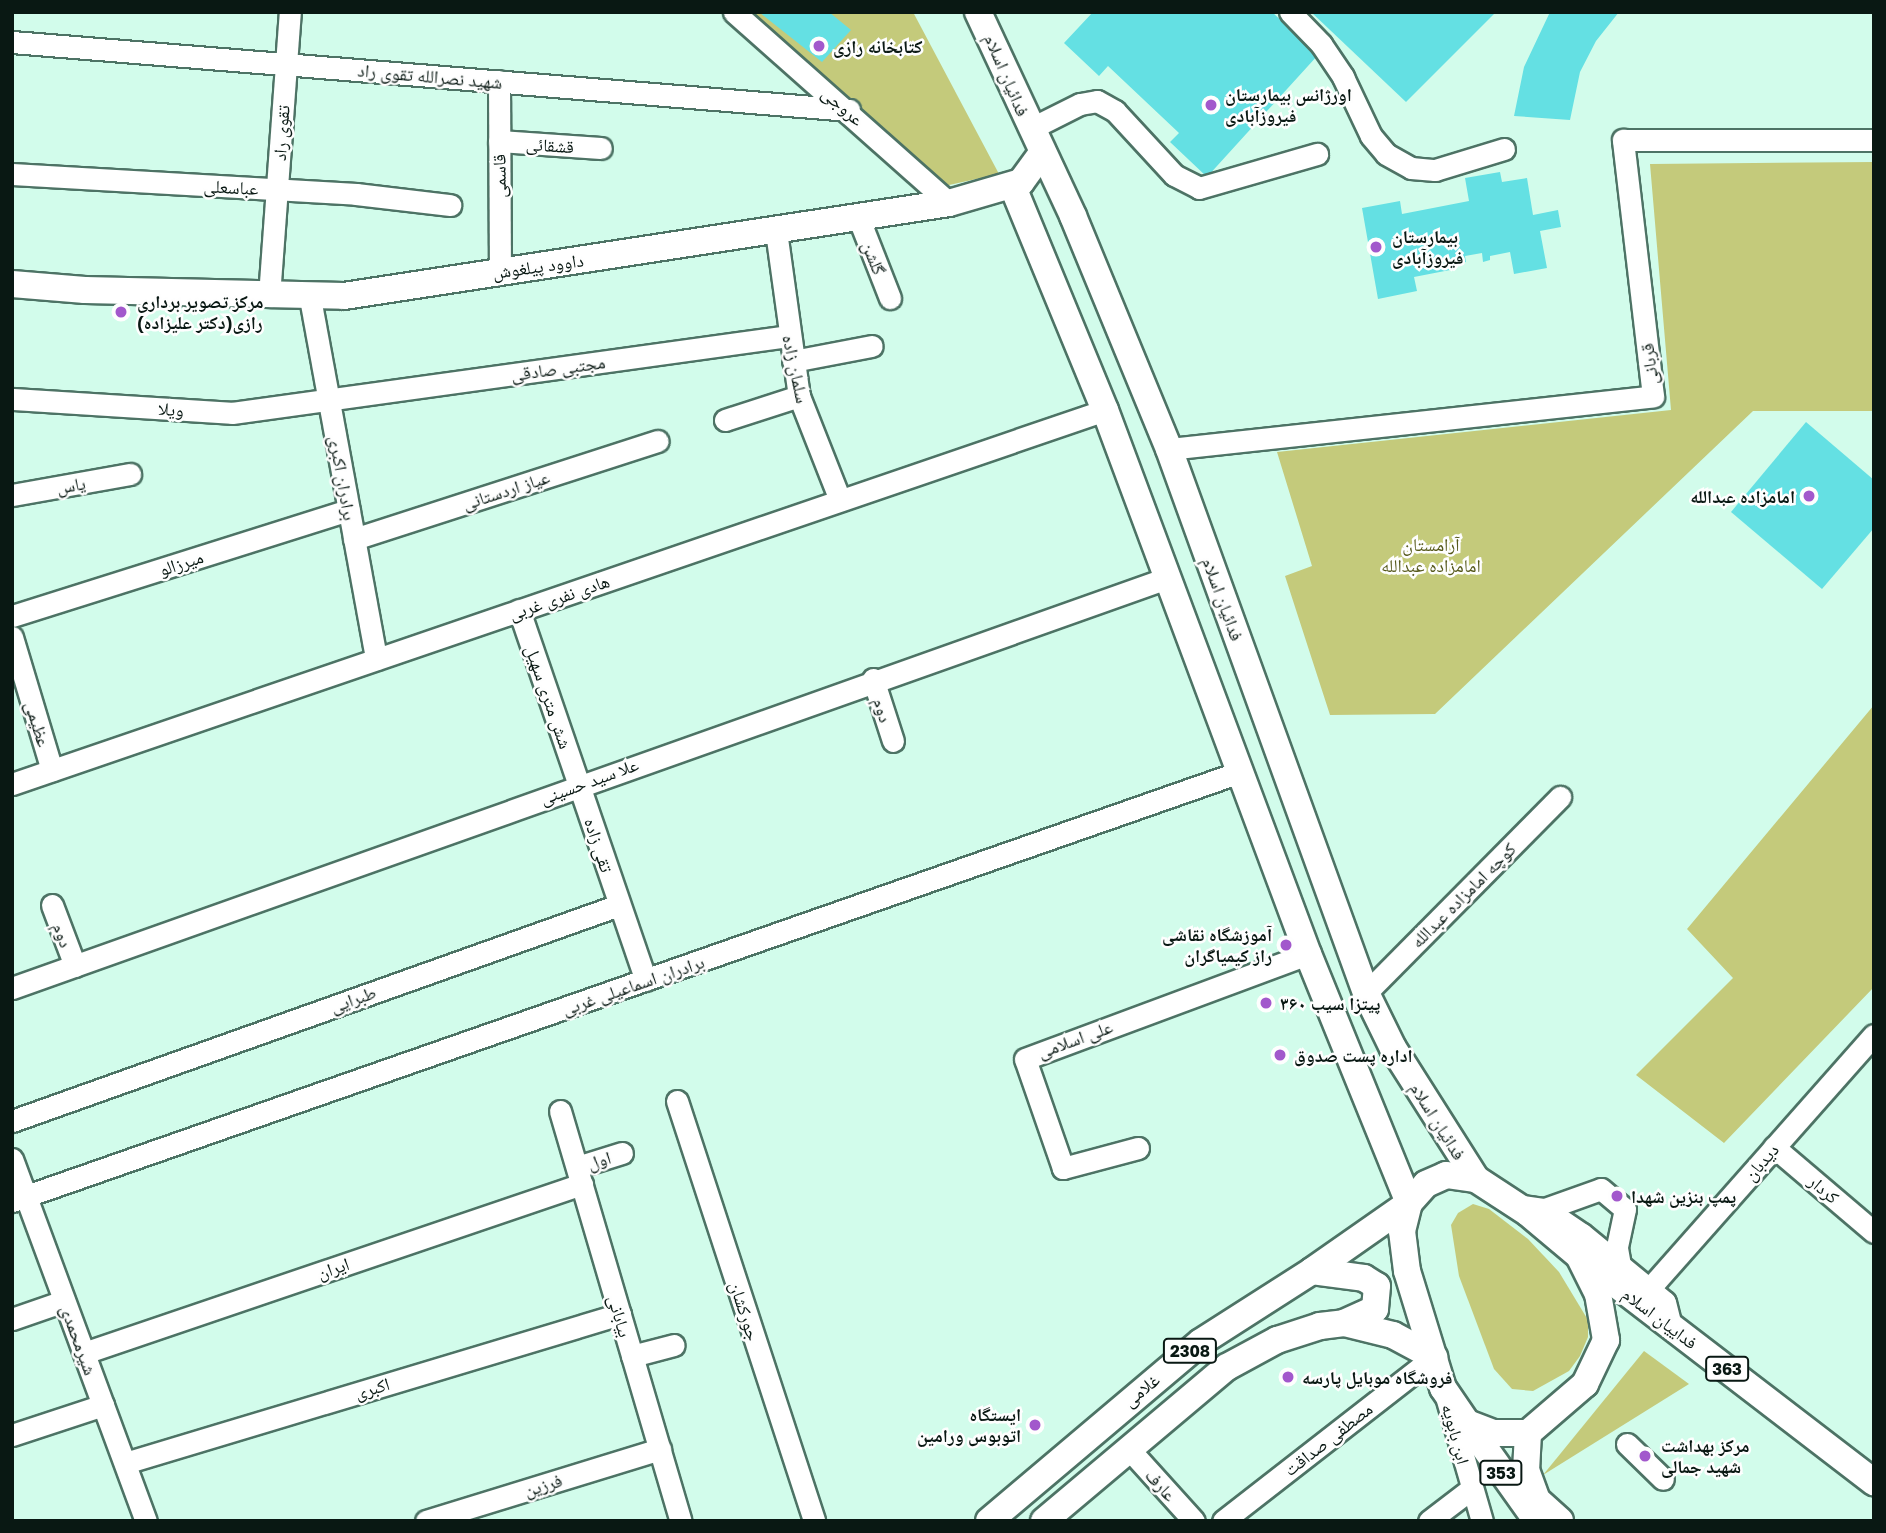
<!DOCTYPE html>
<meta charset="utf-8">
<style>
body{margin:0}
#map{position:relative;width:1886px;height:1533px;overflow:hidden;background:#d2fceb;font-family:"Golos Text","Noto Naskh Arabic",sans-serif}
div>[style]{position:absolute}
.green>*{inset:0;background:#c4ca7b}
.building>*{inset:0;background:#64e0e3}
.roads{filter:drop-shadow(2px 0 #4d7365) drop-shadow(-2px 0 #4d7365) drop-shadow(0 2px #4d7365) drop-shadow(0 -2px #4d7365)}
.minor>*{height:21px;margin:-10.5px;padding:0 10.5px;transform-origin:10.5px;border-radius:10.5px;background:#fff}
.major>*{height:26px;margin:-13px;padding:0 13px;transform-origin:13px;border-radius:13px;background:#fff}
.dots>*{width:19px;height:19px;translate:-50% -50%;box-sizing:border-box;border:4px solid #fefefe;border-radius:50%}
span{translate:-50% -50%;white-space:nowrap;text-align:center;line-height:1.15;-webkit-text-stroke:5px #fefefe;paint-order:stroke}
.shield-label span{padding:2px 5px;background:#fefefe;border:2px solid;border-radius:5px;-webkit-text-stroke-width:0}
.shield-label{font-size:16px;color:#091813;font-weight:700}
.poi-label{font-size:18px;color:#091813;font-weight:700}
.left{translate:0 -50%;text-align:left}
.right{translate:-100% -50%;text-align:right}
.street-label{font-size:18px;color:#091813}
.park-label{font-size:18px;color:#56591b}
.frame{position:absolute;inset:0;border:14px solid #091813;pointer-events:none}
</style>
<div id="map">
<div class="green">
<i style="clip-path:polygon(750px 12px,913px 12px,999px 174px,940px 187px)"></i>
<i style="clip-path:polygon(1874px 162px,1874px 411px,1753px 411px,1435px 714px,1330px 715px,1285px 576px,1312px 566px,1277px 452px,1671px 410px,1650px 164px)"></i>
<i style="clip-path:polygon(1874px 705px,1874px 987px,1724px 1143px,1636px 1075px,1733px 978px,1687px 929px)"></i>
<i style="clip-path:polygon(1473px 1204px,1489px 1209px,1528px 1239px,1559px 1272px,1588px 1320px,1588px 1337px,1580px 1356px,1569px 1371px,1533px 1391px,1512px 1389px,1494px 1369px,1459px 1276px,1451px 1225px,1458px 1213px)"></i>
<i style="clip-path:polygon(1644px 1351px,1689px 1384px,1543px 1475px)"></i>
</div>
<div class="building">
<i style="clip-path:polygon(759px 12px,829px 12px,851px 30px,822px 62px)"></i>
<i style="clip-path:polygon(1093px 12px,1272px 12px,1318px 55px,1207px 177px,1170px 142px,1179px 133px,1108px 66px,1099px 76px,1064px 43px)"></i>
<i style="clip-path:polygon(1311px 12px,1496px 12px,1406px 102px)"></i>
<i style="clip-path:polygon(1550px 12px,1619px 12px,1596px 41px,1580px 72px,1570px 120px,1514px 116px,1524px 67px)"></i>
<i style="clip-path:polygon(1500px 172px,1502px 182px,1527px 178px,1533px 215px,1558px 210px,1561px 227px,1540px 231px,1547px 268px,1514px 274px,1510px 252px,1490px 256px,1490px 260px,1483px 262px,1482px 253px,1465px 256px,1466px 262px,1449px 265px,1450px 270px,1414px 277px,1417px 291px,1378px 299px,1362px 208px,1400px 201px,1402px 214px,1469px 201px,1465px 178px)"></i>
<i style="clip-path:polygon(1806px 422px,1874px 480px,1874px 528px,1822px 589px,1731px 512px)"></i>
</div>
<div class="roads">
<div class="minor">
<i style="left:734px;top:12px;width:288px;rotate:41.6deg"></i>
<i style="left:1290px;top:12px;width:45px;rotate:45.9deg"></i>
<i style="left:1321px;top:44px;width:40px;rotate:56deg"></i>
<i style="left:1343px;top:77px;width:65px;rotate:64.6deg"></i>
<i style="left:1371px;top:136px;width:23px;rotate:50deg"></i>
<i style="left:1386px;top:154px;width:29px;rotate:29deg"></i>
<i style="left:1411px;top:168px;width:24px;rotate:5deg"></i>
<i style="left:1435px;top:170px;width:72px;rotate:-16.9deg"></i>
<i style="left:12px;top:42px;width:840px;rotate:4.64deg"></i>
<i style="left:499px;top:81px;width:190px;rotate:89.7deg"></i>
<i style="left:1030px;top:129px;width:56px;rotate:-26.6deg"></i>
<i style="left:1080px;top:104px;width:17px;rotate:-10deg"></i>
<i style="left:1097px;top:101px;width:21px;rotate:29deg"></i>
<i style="left:1115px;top:111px;width:87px;rotate:47.3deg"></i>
<i style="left:1174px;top:175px;width:28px;rotate:27deg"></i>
<i style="left:1199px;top:188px;width:123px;rotate:-16.1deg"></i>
<i style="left:499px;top:141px;width:102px;rotate:3.9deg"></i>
<i style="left:12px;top:174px;width:345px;rotate:3.3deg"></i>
<i style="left:356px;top:194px;width:95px;rotate:6.7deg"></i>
<i style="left:859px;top:219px;width:85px;rotate:68.6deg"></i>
<i style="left:776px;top:231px;width:167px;rotate:82.1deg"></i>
<i style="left:799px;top:396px;width:112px;rotate:68.5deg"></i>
<i style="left:269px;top:296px;width:285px;rotate:-85.8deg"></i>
<i style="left:310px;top:298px;width:367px;rotate:79.6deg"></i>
<i style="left:793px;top:361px;width:80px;rotate:-10.8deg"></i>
<i style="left:12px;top:399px;width:220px;rotate:3.6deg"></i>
<i style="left:232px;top:413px;width:561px;rotate:-7.88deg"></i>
<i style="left:725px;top:420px;width:78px;rotate:-18deg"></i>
<i style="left:1169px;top:449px;width:487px;rotate:-6.2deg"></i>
<i style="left:1653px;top:396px;width:258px;rotate:-96.7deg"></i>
<i style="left:1623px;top:140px;width:251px"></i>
<i style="left:12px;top:495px;width:120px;rotate:-10.1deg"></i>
<i style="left:354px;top:539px;width:319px;rotate:-17.9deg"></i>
<i style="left:519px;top:610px;width:391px;rotate:71.1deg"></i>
<i style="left:12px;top:616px;width:353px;rotate:-17.5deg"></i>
<i style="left:12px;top:637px;width:139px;rotate:73.3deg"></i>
<i style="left:873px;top:679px;width:65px;rotate:72.1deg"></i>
<i style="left:12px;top:784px;width:1155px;rotate:-18.89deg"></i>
<i style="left:52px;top:905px;width:65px;rotate:69.3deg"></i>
<i style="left:12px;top:988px;width:1226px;rotate:-19.54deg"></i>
<i style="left:1366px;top:993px;width:276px;rotate:-45.3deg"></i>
<i style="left:677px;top:1101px;width:442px;rotate:71.9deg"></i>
<i style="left:560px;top:1111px;width:427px;rotate:73.6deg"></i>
<i style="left:12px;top:1121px;width:644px;rotate:-19.59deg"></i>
<i style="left:1774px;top:1147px;width:131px;rotate:40.4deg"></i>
<i style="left:1138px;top:1148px;width:78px;rotate:165.1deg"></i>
<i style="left:1063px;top:1168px;width:115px;rotate:-109.2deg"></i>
<i style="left:1025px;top:1059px;width:302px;rotate:-20.4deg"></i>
<i style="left:12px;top:1159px;width:386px;rotate:69.7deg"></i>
<i style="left:577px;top:1167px;width:47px;rotate:-17.3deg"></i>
<i style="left:12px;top:1201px;width:1301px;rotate:-19.26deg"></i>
<i style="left:1515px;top:1205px;width:30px;rotate:8deg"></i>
<i style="left:1545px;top:1209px;width:45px;rotate:34deg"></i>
<i style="left:1582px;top:1234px;width:107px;rotate:39.3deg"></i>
<i style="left:1665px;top:1302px;width:25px;rotate:76deg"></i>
<i style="left:1545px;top:1209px;width:59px;rotate:-19.7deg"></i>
<i style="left:1601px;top:1189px;width:31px;rotate:40deg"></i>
<i style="left:1625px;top:1209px;width:40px;rotate:102deg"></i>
<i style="left:1617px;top:1248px;width:17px;rotate:80deg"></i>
<i style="left:1649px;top:1289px;width:339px;rotate:-48.5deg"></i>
<i style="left:12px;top:1319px;width:55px;rotate:-19.1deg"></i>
<i style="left:84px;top:1353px;width:526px;rotate:-18.75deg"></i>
<i style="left:632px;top:1356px;width:43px;rotate:-14.7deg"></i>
<i style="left:1447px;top:1400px;width:126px;rotate:73.9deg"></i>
<i style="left:12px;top:1435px;width:96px;rotate:-18.2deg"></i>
<i style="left:1627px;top:1444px;width:50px;rotate:44.2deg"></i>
<i style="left:1128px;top:1448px;width:98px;rotate:47.9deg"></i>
<i style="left:125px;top:1463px;width:517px;rotate:-16.75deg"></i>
<i style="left:426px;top:1521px;width:245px;rotate:-17.1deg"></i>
<i style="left:1223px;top:1521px;width:267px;rotate:-37.9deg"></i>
<i style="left:1429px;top:1521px;width:53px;rotate:-37.3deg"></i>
</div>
<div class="major">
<i style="left:978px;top:12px;width:225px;rotate:65deg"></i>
<i style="left:1073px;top:216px;width:252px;rotate:67.6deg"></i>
<i style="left:1169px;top:449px;width:579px;rotate:70.09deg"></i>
<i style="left:1366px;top:993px;width:61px;rotate:63.9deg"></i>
<i style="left:1393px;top:1048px;width:155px;rotate:57.6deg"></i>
<i style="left:1013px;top:187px;width:241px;rotate:67.6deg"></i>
<i style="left:1105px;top:410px;width:581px;rotate:69.54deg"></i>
<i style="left:1308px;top:954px;width:269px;rotate:67.9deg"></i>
<i style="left:12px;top:284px;width:73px;rotate:4.7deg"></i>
<i style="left:85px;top:290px;width:259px;rotate:1.3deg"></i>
<i style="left:344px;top:296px;width:612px;rotate:-8.74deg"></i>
<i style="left:949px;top:203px;width:75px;rotate:-16.3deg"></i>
<i style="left:1021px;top:182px;width:36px;rotate:-54deg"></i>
<i style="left:1583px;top:1259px;width:367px;rotate:37.5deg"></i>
<i style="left:1312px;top:1271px;width:52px;rotate:7.7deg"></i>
<i style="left:1364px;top:1278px;width:15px;rotate:32deg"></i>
<i style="left:1377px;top:1286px;width:23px;rotate:95deg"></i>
<i style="left:1375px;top:1309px;width:34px;rotate:156deg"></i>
<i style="left:1467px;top:1423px;width:120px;rotate:54.5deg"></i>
<i style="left:1528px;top:1433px;width:37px;rotate:93deg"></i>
<i style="left:1526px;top:1470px;width:32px;rotate:70deg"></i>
<i style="left:1537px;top:1500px;width:31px;rotate:42deg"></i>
<i style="left:989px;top:1521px;width:277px;rotate:-40.2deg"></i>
<i style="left:1201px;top:1342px;width:132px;rotate:-32.6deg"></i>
<i style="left:1312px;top:1271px;width:118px;rotate:-35deg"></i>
<i style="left:1409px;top:1203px;width:25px;rotate:-48deg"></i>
<i style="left:1426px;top:1184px;width:22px;rotate:-24deg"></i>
<i style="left:1446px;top:1175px;width:30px;rotate:8deg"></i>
<i style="left:1476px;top:1179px;width:62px;rotate:33.2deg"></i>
<i style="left:1528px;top:1213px;width:67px;rotate:40.1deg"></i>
<i style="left:1579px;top:1256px;width:42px;rotate:63.4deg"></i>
<i style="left:1598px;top:1294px;width:47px;rotate:80.1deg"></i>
<i style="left:1606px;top:1340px;width:49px;rotate:115.5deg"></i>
<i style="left:1585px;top:1384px;width:75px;rotate:139.3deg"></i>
<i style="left:1528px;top:1433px;width:35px;rotate:180deg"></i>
<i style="left:1493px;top:1433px;width:28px;rotate:-159deg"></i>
<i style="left:1467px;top:1423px;width:42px;rotate:-124.4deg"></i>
<i style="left:1443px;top:1388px;width:122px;rotate:-107.1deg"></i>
<i style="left:1407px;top:1271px;width:40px;rotate:-97.1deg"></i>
<i style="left:1402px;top:1231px;width:29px;rotate:-76deg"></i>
<i style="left:1044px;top:1521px;width:239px;rotate:-40.1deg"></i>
<i style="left:1227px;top:1367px;width:57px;rotate:-28.4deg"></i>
<i style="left:1277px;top:1340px;width:45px;rotate:-18deg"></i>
<i style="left:1320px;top:1326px;width:24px;rotate:-7deg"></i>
<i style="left:1344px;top:1323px;width:50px;rotate:13.8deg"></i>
<i style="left:1393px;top:1335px;width:47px;rotate:28.2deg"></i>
</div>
</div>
<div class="dots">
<i style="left:819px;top:46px;background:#a258cc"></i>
<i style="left:1211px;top:105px;background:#a258cc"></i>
<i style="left:1376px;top:247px;background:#a258cc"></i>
<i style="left:121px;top:312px;background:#a258cc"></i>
<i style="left:1809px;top:496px;background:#a258cc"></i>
<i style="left:1286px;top:945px;background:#a258cc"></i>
<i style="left:1266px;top:1003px;background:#a258cc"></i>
<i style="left:1280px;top:1055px;background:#a258cc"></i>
<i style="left:1617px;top:1196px;background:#a258cc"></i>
<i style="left:1288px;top:1377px;background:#a258cc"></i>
<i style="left:1035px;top:1425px;background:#a258cc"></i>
<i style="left:1645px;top:1456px;background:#a258cc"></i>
</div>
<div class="shield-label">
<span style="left:1190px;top:1351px">2308</span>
<span style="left:1727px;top:1369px">363</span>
<span style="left:1501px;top:1473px">353</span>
</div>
<div class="poi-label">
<span class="left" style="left:833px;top:46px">کتابخانه رازی</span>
<span class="left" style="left:1225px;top:105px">اورژانس بیمارستان<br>فیروزآبادی</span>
<span class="left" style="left:1392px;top:247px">بیمارستان<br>فیروزآبادی</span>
<span class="left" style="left:137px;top:312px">مرکز تصویر برداری<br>رازی(دکتر علیزاده)</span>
<span class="right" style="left:1795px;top:496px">امامزاده عبدالله</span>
<span class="right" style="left:1272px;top:945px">آموزشگاه نقاشی<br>راز کیمیاگران</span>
<span class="left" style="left:1280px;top:1003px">پیتزا سیب ۳۶۰</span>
<span class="left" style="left:1294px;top:1055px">اداره پست صدوق</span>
<span class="left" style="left:1631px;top:1196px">پمپ بنزین شهدا</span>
<span class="left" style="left:1302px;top:1377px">فروشگاه موبایل پارسه</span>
<span class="right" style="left:1021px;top:1425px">ایستگاه<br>اتوبوس ورامین</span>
<span class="left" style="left:1661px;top:1456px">مرکز بهداشت<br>شهید جمالی</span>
</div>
<div class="street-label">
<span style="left:1007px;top:75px;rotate:67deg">فدائیان اسلام</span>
<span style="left:430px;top:76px;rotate:5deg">شهید نصرالله تقوی راد</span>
<span style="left:843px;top:106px;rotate:41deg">عروجی</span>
<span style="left:281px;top:133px;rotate:-86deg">تقوی راد</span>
<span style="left:550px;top:145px;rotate:4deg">قشقائی</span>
<span style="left:499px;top:176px;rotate:-91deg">قاسمی</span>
<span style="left:231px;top:187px;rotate:3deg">عباسعلی</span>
<span style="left:874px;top:258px;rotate:68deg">گلشن</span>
<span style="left:538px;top:266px;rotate:-8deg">داوود پیلغوش</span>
<span style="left:1649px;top:364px;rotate:-97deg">قربانی</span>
<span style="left:558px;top:368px;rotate:-8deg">مجتبی صادقی</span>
<span style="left:796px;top:369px;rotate:78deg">سلمان زاده</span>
<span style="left:171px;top:409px;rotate:4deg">ویلا</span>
<span style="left:343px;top:478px;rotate:80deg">برادران اکبری</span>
<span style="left:71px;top:485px;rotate:-10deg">یاس</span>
<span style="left:506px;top:490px;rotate:-18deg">عیاز اردستانی</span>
<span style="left:181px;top:563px;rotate:-18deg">میرزالو</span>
<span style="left:559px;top:597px;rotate:-19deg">هادی نفری غربی</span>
<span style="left:1223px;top:599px;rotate:70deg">فدائیان اسلام</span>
<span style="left:549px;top:697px;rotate:71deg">شش متری سهیل</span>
<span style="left:883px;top:710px;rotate:73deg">دوم</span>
<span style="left:38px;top:724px;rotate:73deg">عظیمی</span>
<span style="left:589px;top:781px;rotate:-20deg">علا سید حسینی</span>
<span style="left:599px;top:845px;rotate:72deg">تقی زاده</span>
<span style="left:1463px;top:895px;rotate:-45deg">کوچه امامزاده عبدالله</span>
<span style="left:63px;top:935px;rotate:70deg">دوم</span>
<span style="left:633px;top:985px;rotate:-19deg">برادران اسماعیلی غربی</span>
<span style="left:353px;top:999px;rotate:-20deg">طبرایی</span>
<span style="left:1075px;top:1039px;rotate:-20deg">علی اسلامی</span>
<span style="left:1438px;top:1121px;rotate:58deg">فدائیان اسلام</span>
<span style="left:599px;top:1160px;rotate:-17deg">اول</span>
<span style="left:1761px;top:1162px;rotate:-49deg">دیدبان</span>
<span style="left:1824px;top:1189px;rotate:40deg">کردار</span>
<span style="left:333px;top:1268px;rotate:-19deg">ایران</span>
<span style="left:745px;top:1311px;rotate:72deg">جورکشان</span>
<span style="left:620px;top:1316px;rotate:74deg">بیابانی</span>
<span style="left:1660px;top:1318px;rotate:37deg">فداییان اسلام</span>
<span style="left:79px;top:1340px;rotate:70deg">شیرمحمدی</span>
<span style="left:372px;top:1388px;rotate:-17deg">اکبری</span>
<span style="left:1141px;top:1390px;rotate:-39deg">غلامی</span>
<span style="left:1456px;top:1434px;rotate:75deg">ابن بابویه</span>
<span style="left:1328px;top:1439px;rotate:-38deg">مصطفی صداقت</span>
<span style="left:543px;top:1485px;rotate:-17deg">فرزین</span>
<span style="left:1161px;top:1485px;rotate:48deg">عارف</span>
</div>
<div class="park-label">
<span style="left:1431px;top:555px">آرامستان<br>امامزاده عبدالله</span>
</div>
<div class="frame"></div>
</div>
